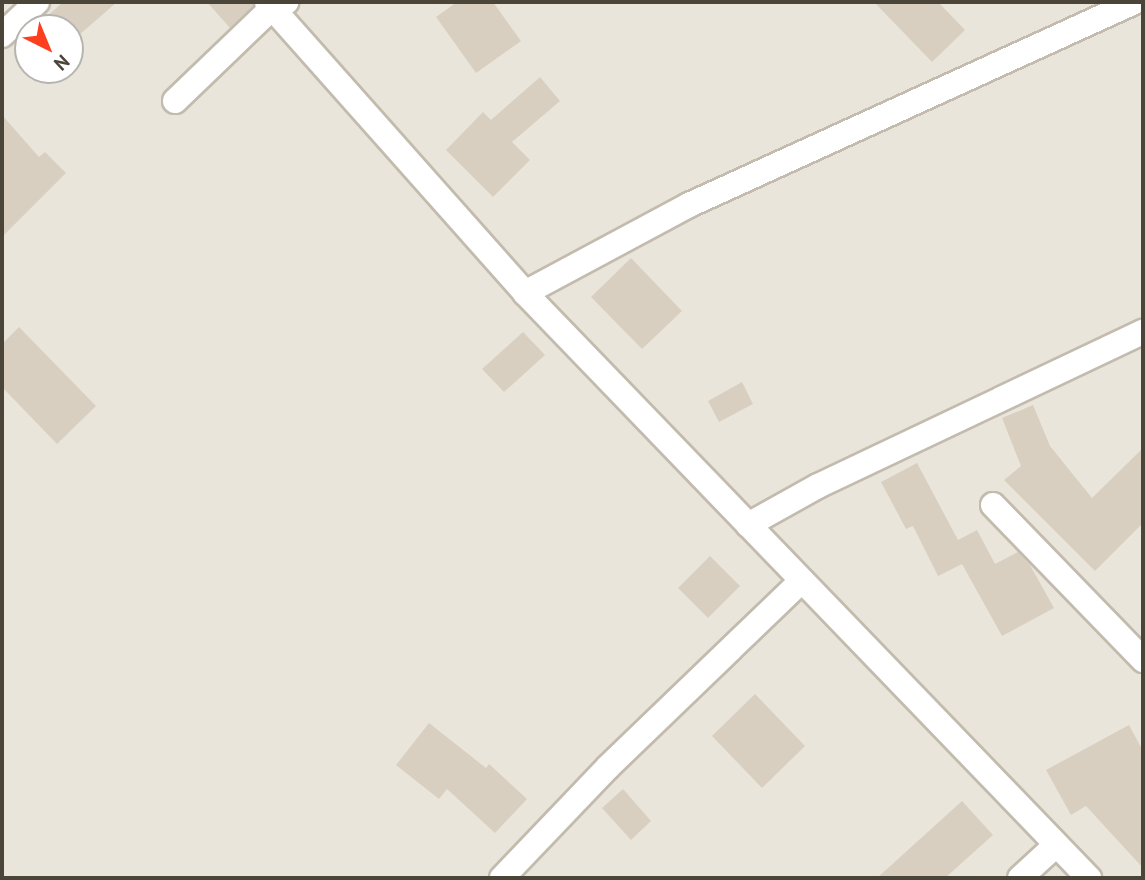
<!DOCTYPE html>
<style>
body{margin:0}
#map{position:relative;width:1145px;height:880px;overflow:hidden;background:#f6f3ec;font-family:"PT Sans",sans-serif}
div>[style]{position:absolute}
.residential>*{inset:0;background:#eae5da}
.building>*{inset:0;background:#d8cfc1}
.roads{filter:drop-shadow(2px 0 #c2bbae) drop-shadow(-2px 0 #c2bbae) drop-shadow(0 2px #c2bbae) drop-shadow(0 -2px #c2bbae)}
.street>*{height:24px;margin:-12px;padding:0 12px;transform-origin:12px;border-radius:12px;background:#fff}
span{translate:-50% -50%;white-space:nowrap;text-align:center;line-height:1.15;-webkit-text-stroke:7px #fff;paint-order:stroke}
.frame{position:absolute;inset:0;border:4px solid #4b4439;pointer-events:none}
.north{position:absolute;left:14px;top:14px;width:70px;height:70px;box-sizing:border-box;background:#fff;border:2px solid #b7b4b0;border-radius:50%;rotate:137deg;font-size:19px;font-weight:700;line-height:28px;text-align:center;color:#4b4439}
.north::after{content:'';display:block;margin:auto;width:24px;height:32px;background:#fc3f1d;clip-path:polygon(50% 0,100% 100%,50% 72%,0 100%)}
</style>
<div id="map">
<div class="residential">
<i style="clip-path:polygon(evenodd,2px 2px,1143px 2px,1143px 878px,2px 878px,2px 2px,28px 28px,70px 28px,70px 70px,28px 70px,28px 28px)"></i>
</div>
<div class="building">
<i style="clip-path:polygon(63px 2px,117px 2px,70px 43px,70px 28px,34px 28px)"></i>
<i style="clip-path:polygon(207px 2px,253px 2px,253px 6px,230px 28px)"></i>
<i style="clip-path:polygon(457px 2px,493px 2px,521px 41px,476px 73px,436px 17px)"></i>
<i style="clip-path:polygon(874px 2px,938px 2px,965px 30px,932px 62px)"></i>
<i style="clip-path:polygon(540px 77px,560px 101px,512px 142px,530px 160px,493px 197px,446px 150px,483px 112px,491px 120px)"></i>
<i style="clip-path:polygon(2px 115px,39px 157px,45px 152px,66px 173px,2px 237px)"></i>
<i style="clip-path:polygon(631px 258px,682px 311px,642px 349px,591px 297px)"></i>
<i style="clip-path:polygon(19px 327px,96px 406px,57px 444px,2px 387px,2px 344px)"></i>
<i style="clip-path:polygon(523px 332px,545px 355px,504px 392px,482px 369px)"></i>
<i style="clip-path:polygon(742px 382px,753px 404px,719px 422px,708px 401px)"></i>
<i style="clip-path:polygon(1033px 405px,1050px 446px,1092px 498px,1143px 448px,1143px 523px,1095px 571px,1004px 480px,1021px 466px,1002px 418px)"></i>
<i style="clip-path:polygon(917px 463px,958px 540px,977px 530px,995px 564px,1018px 552px,1030px 565px,1054px 608px,1002px 636px,962px 564px,938px 576px,913px 526px,906px 529px,881px 482px)"></i>
<i style="clip-path:polygon(710px 556px,740px 586px,708px 618px,678px 588px)"></i>
<i style="clip-path:polygon(755px 694px,805px 746px,762px 788px,712px 736px)"></i>
<i style="clip-path:polygon(429px 723px,486px 768px,489px 764px,527px 799px,495px 833px,447px 789px,439px 799px,396px 765px)"></i>
<i style="clip-path:polygon(1129px 725px,1143px 751px,1143px 868px,1086px 806px,1071px 815px,1046px 770px)"></i>
<i style="clip-path:polygon(623px 789px,651px 821px,631px 840px,602px 808px)"></i>
<i style="clip-path:polygon(962px 801px,993px 835px,945px 878px,877px 878px)"></i>
</div>
<div class="roads">
<div class="street">
<i style="left:267px;top:2px;width:389px;rotate:48.4deg"></i>
<i style="left:525px;top:293px;width:813px;rotate:46.05deg"></i>
<i style="left:2px;top:35px;width:48px;rotate:-43.3deg"></i>
<i style="left:175px;top:101px;width:133px;rotate:-43.8deg"></i>
<i style="left:271px;top:9px;width:17px;rotate:-25deg"></i>
<i style="left:525px;top:293px;width:186px;rotate:-28.2deg"></i>
<i style="left:689px;top:205px;width:489px;rotate:-24.5deg"></i>
<i style="left:993px;top:505px;width:216px;rotate:45.9deg"></i>
<i style="left:748px;top:525px;width:80px;rotate:-29.1deg"></i>
<i style="left:818px;top:486px;width:360px;rotate:-25.4deg"></i>
<i style="left:502px;top:878px;width:153px;rotate:-46.3deg"></i>
<i style="left:608px;top:767px;width:267px;rotate:-43.9deg"></i>
<i style="left:1020px;top:878px;width:49px;rotate:-42.5deg"></i>
</div>
</div>
<div class="frame"></div>
<div class="north">N</div>
</div>
